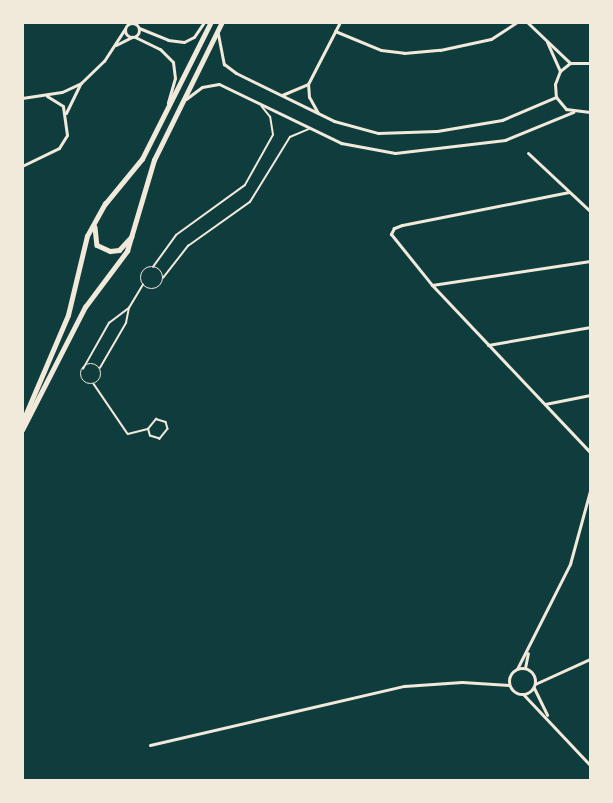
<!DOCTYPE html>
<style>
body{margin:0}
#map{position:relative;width:613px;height:803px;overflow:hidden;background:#0f3d3e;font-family:Commissioner,sans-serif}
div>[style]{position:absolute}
.service>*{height:1.5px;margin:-0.75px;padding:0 0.75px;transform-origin:0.75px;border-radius:0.75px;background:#f1e9da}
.service>.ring{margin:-0.75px;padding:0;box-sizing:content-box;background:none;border:1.5px solid #f1e9da;border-radius:50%}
.minor>*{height:3px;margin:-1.5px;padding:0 1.5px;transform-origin:1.5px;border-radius:1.5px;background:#f1e9da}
.minor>.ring{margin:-1.5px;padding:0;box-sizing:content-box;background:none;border:3px solid #f1e9da;border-radius:50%}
.primary>*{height:4.5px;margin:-2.25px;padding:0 2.25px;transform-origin:2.25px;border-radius:2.25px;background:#f1e9da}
span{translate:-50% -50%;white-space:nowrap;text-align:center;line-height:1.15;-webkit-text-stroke:4.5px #f1e9da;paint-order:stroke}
.frame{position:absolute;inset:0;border:24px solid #f1e9da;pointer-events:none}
</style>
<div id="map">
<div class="service">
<i class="ring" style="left:141px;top:267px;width:20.5px;height:20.5px"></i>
<i style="left:153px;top:267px;width:39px;rotate:-54deg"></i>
<i style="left:176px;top:235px;width:85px;rotate:-35.9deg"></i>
<i style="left:245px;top:185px;width:57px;rotate:-60.8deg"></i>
<i style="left:273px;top:135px;width:18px;rotate:-99deg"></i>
<i style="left:270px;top:117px;width:13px;rotate:-129deg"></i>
<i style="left:163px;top:278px;width:41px;rotate:-52deg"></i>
<i style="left:188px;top:246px;width:76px;rotate:-35.4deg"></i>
<i style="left:250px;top:202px;width:76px;rotate:-58.4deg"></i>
<i style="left:290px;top:137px;width:21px;rotate:-23deg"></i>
<i class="ring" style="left:81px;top:364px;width:18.5px;height:18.5px"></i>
<i style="left:100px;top:368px;width:52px;rotate:-60deg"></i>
<i style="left:126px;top:323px;width:15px;rotate:-79deg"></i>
<i style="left:83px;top:369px;width:53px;rotate:-60.5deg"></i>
<i style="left:109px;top:323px;width:25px;rotate:-37deg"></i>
<i style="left:129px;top:308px;width:27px;rotate:-59deg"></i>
<i style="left:94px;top:384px;width:60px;rotate:55.8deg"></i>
<i style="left:128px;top:434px;width:21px;rotate:-14deg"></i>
<i style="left:148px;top:429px;width:13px;rotate:-51deg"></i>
<i style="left:156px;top:419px;width:10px;rotate:17deg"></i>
<i style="left:166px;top:422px;width:7px;rotate:74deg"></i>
<i style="left:168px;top:429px;width:13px;rotate:129deg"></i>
<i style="left:160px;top:439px;width:10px;rotate:-163deg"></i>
<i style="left:150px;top:436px;width:7px;rotate:-106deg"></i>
</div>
<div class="minor">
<i style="left:527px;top:22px;width:59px;rotate:43.6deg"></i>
<i class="ring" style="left:125px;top:23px;width:11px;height:11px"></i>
<i style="left:139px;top:28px;width:31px;rotate:22deg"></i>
<i style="left:168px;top:40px;width:16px;rotate:7deg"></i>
<i style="left:184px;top:42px;width:11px;rotate:-27deg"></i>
<i style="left:194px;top:37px;width:18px;rotate:-56deg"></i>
<i style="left:335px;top:31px;width:50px;rotate:22.4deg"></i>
<i style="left:381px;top:50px;width:23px;rotate:7deg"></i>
<i style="left:404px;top:53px;width:36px;rotate:-5deg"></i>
<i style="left:440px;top:50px;width:52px;rotate:-12.2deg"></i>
<i style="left:491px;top:39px;width:31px;rotate:-33deg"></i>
<i style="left:218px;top:34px;width:31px;rotate:79deg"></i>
<i style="left:224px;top:64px;width:15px;rotate:37deg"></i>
<i style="left:236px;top:73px;width:109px;rotate:26.1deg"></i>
<i style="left:334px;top:121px;width:46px;rotate:15.3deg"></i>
<i style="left:378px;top:133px;width:59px;rotate:-1.9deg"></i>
<i style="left:437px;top:131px;width:66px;rotate:-9.6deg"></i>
<i style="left:502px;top:120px;width:59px;rotate:-23.1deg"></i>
<i style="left:135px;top:37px;width:28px;rotate:26deg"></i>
<i style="left:160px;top:49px;width:18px;rotate:45deg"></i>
<i style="left:173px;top:62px;width:16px;rotate:83deg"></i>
<i style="left:175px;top:78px;width:26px;rotate:106deg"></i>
<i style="left:547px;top:42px;width:32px;rotate:66deg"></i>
<i style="left:116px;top:45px;width:18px;rotate:-27deg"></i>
<i style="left:590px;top:63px;width:20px;rotate:180deg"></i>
<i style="left:570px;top:63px;width:13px;rotate:141deg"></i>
<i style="left:560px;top:71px;width:14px;rotate:111deg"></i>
<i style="left:555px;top:84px;width:13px;rotate:86deg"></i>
<i style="left:556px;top:97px;width:16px;rotate:50deg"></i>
<i style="left:566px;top:109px;width:24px;rotate:7deg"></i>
<i style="left:282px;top:95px;width:28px;rotate:-23deg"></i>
<i style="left:22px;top:98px;width:40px;rotate:-8.5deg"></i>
<i style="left:62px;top:92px;width:21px;rotate:-25deg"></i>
<i style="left:81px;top:83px;width:32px;rotate:-44deg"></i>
<i style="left:104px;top:61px;width:38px;rotate:-57deg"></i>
<i style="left:186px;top:99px;width:20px;rotate:-37deg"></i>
<i style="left:202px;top:87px;width:17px;rotate:-10deg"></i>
<i style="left:219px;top:84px;width:136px;rotate:25.8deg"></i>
<i style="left:341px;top:143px;width:55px;rotate:10.5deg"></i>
<i style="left:395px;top:153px;width:111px;rotate:-6.7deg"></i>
<i style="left:505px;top:140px;width:74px;rotate:-22.4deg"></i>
<i style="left:66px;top:113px;width:32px;rotate:-64deg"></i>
<i style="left:318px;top:113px;width:18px;rotate:-119deg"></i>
<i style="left:309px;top:97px;width:13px;rotate:-94deg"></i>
<i style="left:308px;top:84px;width:70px;rotate:-62.7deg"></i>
<i style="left:528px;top:153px;width:85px;rotate:43.1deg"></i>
<i style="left:22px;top:166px;width:41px;rotate:-25.9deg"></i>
<i style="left:59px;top:148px;width:15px;rotate:-58deg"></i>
<i style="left:67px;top:135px;width:29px;rotate:-98deg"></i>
<i style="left:63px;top:106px;width:19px;rotate:-148deg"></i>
<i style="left:569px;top:192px;width:170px;rotate:168.8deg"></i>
<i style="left:402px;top:225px;width:9px;rotate:159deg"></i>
<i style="left:394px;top:228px;width:7px;rotate:117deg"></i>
<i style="left:391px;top:234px;width:65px;rotate:51.2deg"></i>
<i style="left:432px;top:285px;width:230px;rotate:46.6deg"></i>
<i style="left:432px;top:285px;width:160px;rotate:-8.6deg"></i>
<i style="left:488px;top:345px;width:104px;rotate:-10deg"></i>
<i style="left:545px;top:404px;width:46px;rotate:-11.3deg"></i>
<i style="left:525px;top:668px;width:15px;rotate:-79deg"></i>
<i class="ring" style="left:509px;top:668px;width:23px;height:23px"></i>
<i style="left:517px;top:669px;width:118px;rotate:-63.2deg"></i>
<i style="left:570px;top:564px;width:76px;rotate:-74.7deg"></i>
<i style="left:535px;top:684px;width:60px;rotate:-24.4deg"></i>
<i style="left:534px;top:688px;width:30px;rotate:64deg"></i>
<i style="left:523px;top:694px;width:98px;rotate:46.7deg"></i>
<i style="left:150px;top:745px;width:261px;rotate:-13.1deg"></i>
<i style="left:404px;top:686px;width:58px;rotate:-3.9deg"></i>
<i style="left:462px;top:682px;width:47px;rotate:3.7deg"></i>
</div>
<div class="primary">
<i style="left:95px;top:227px;width:18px;rotate:84deg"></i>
<i style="left:97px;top:245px;width:14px;rotate:25deg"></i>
<i style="left:110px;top:251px;width:9px;rotate:-6deg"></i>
<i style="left:119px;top:250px;width:18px;rotate:-47deg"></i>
<i style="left:22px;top:423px;width:117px;rotate:-66.9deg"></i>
<i style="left:68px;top:315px;width:81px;rotate:-76.5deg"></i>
<i style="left:87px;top:236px;width:37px;rotate:-61deg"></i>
<i style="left:105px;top:204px;width:58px;rotate:-50.6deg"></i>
<i style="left:142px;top:159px;width:153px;rotate:-63.3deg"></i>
<i style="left:22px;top:430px;width:138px;rotate:-62.9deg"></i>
<i style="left:85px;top:307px;width:70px;rotate:-53.1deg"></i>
<i style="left:127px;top:251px;width:95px;rotate:-73.5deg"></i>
<i style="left:154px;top:160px;width:154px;rotate:-63.8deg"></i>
</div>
<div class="frame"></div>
</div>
